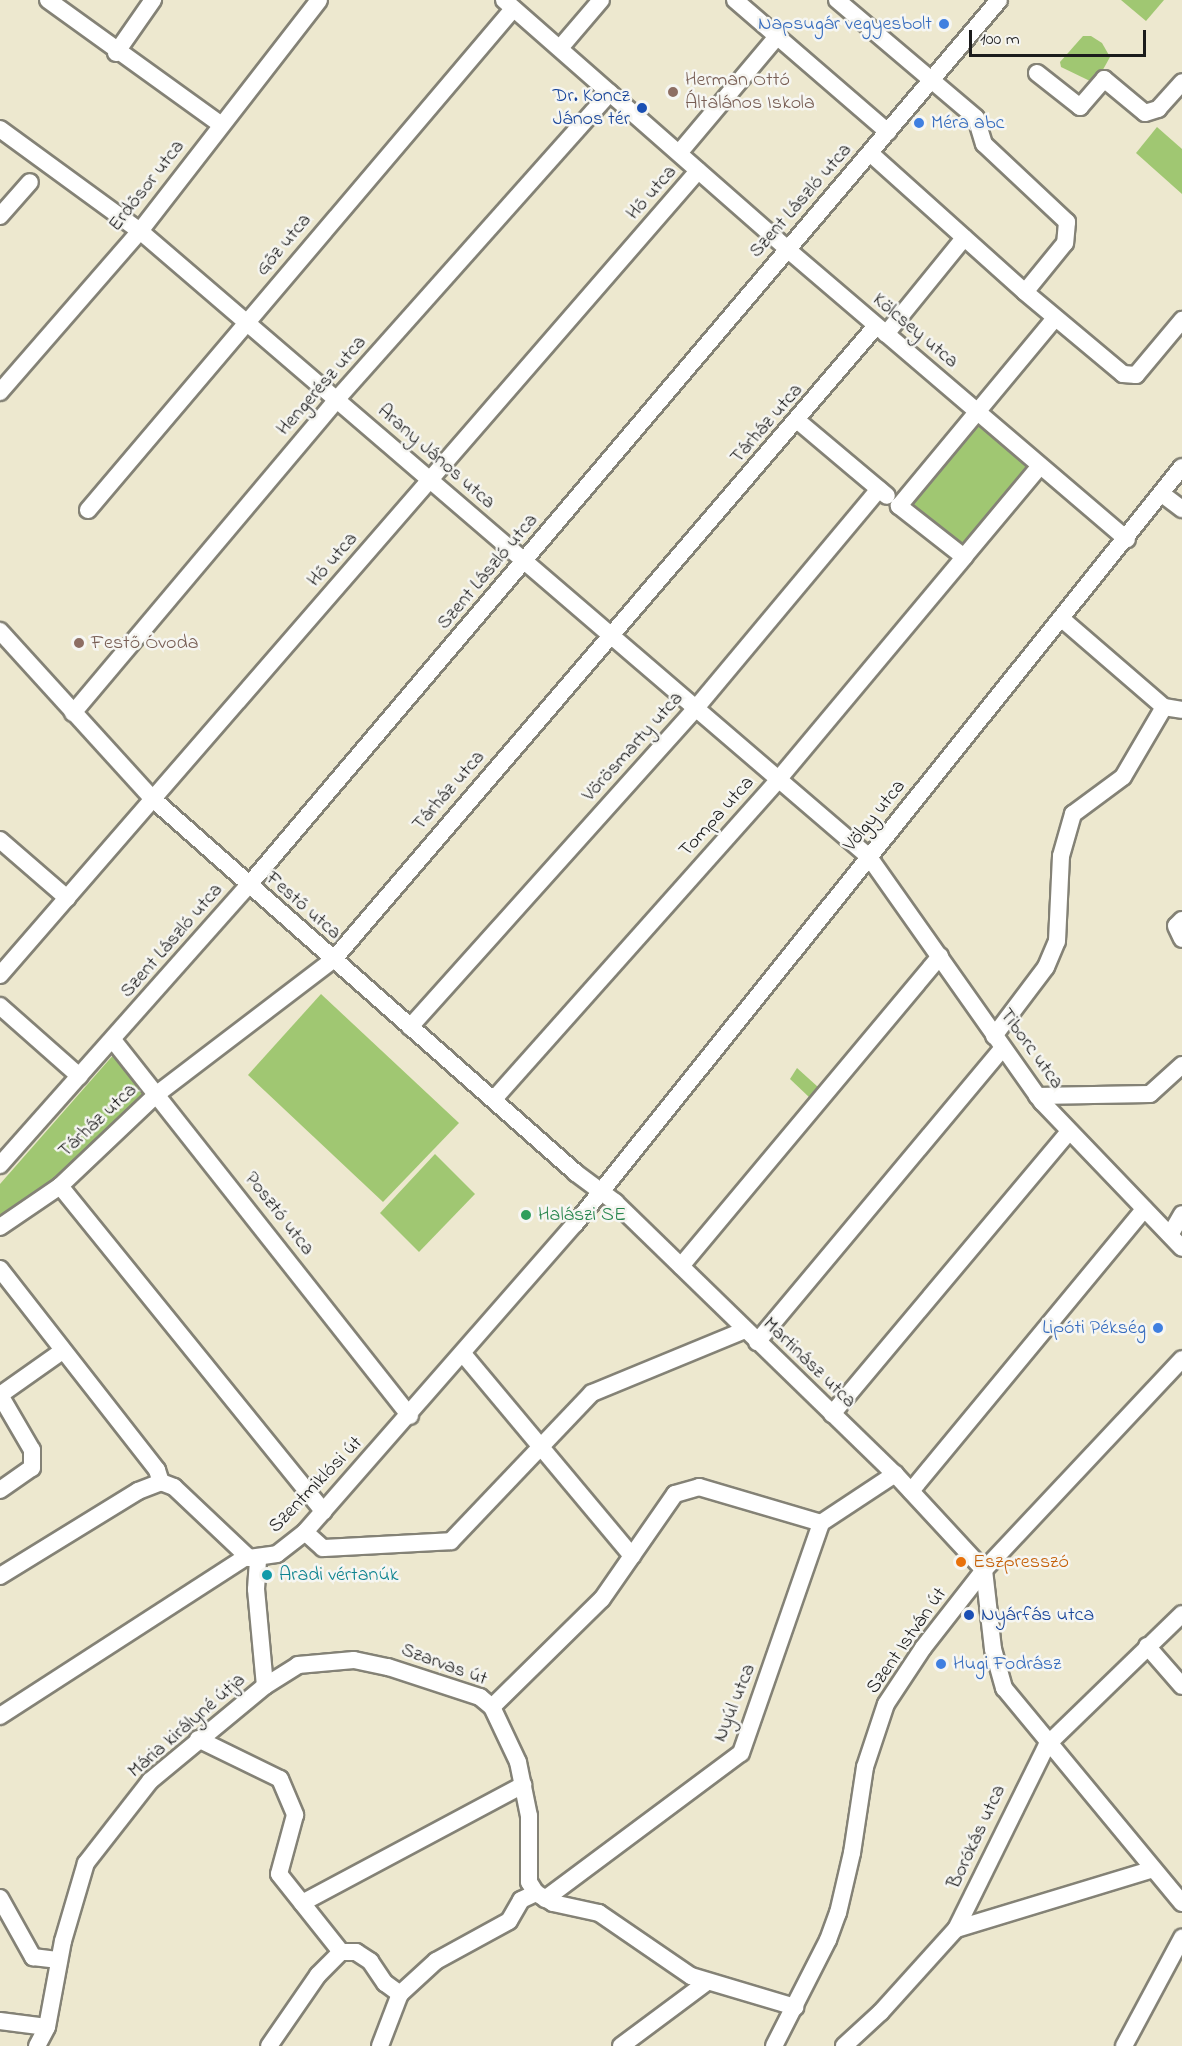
<!DOCTYPE html>
<meta charset="utf-8">
<style>
body{margin:0}
#map{position:relative;width:1182px;height:2046px;overflow:hidden;background:#ede8cf;font-family:"Indie Flower",sans-serif}
div>[style]{position:absolute}
.green>*{inset:0;background:#a0c772}
.roads{filter:drop-shadow(2px 0 #848276) drop-shadow(-2px 0 #848276) drop-shadow(0 2px #848276) drop-shadow(0 -2px #848276)}
.minor>*{height:16px;margin:-8px;padding:0 8px;transform-origin:8px;border-radius:8px;background:#fff}
.dots>*{width:16px;height:16px;translate:-50% -50%;box-sizing:border-box;border:3px solid #f6f6f2;border-radius:50%}
span{translate:-50% -50%;white-space:nowrap;text-align:center;line-height:1.15;-webkit-text-stroke:5px #f6f6f2;paint-order:stroke}
.shop-label{font-size:20px;color:#366cbe}
.right{translate:-100% -50%;text-align:right}
.left{translate:0 -50%;text-align:left}
.education-label{font-size:20px;color:#785e54}
.transit-label{font-size:20px;color:#164399}
.street-label{font-size:20px;color:#1c1c1c}
.leisure-label{font-size:20px;color:#27864d}
.food-label{font-size:20px;color:#c56008}
.culture-label{font-size:20px;color:#0d838f}
.scale{position:absolute;left:969px;top:30px;width:177px;height:27px;box-sizing:border-box;border:3px solid #1c1c1c;border-top:0;padding-left:8px;font-size:18px;line-height:21px;white-space:nowrap;color:#1c1c1c;-webkit-text-stroke:4px #f6f6f2;paint-order:stroke}
</style>
<div id="map">
<div class="green">
<i style="clip-path:polygon(1121px 0,1164px 0,1146px 21px)"></i>
<i style="clip-path:polygon(1083px 36px,1091px 36px,1102px 43px,1110px 57px,1100px 75px,1090px 81px,1061px 67px,1060px 62px)"></i>
<i style="clip-path:polygon(1157px 127px,1182px 149px,1182px 194px,1136px 153px)"></i>
<i style="clip-path:polygon(978px 411px,1040px 466px,964px 557px,899px 506px)"></i>
<i style="clip-path:polygon(321px 994px,459px 1123px,383px 1202px,248px 1075px)"></i>
<i style="clip-path:polygon(115px 1053px,147px 1096px,60px 1182px,0 1221px,0 1184px)"></i>
<i style="clip-path:polygon(797px 1068px,818px 1087px,810px 1098px,790px 1079px)"></i>
<i style="clip-path:polygon(435px 1154px,475px 1194px,419px 1252px,380px 1213px)"></i>
</div>
<div class="roads">
<div class="minor">
<i style="left:48px;top:0;width:213px;rotate:35.8deg"></i>
<i style="left:504px;top:0;width:377px;rotate:41.3deg"></i>
<i style="left:787px;top:249px;width:447px;rotate:40.5deg"></i>
<i style="left:735px;top:0;width:202px;rotate:40.8deg"></i>
<i style="left:837px;top:0;width:182px;rotate:40.3deg"></i>
<i style="left:976px;top:118px;width:27px;rotate:73deg"></i>
<i style="left:984px;top:144px;width:114px;rotate:43.2deg"></i>
<i style="left:1067px;top:222px;width:21px;rotate:95deg"></i>
<i style="left:1065px;top:243px;width:63px;rotate:129.2deg"></i>
<i style="left:560px;top:48px;width:63px;rotate:-49.5deg"></i>
<i style="left:116px;top:53px;width:65px;rotate:-55.1deg"></i>
<i style="left:1037px;top:73px;width:55px;rotate:38.3deg"></i>
<i style="left:1080px;top:107px;width:37px;rotate:-49deg"></i>
<i style="left:1104px;top:79px;width:53px;rotate:39.7deg"></i>
<i style="left:1145px;top:113px;width:14px;rotate:-17deg"></i>
<i style="left:1158px;top:109px;width:36px;rotate:-48deg"></i>
<i style="left:0;top:129px;width:173px;rotate:36.1deg"></i>
<i style="left:140px;top:231px;width:961px;rotate:40.65deg"></i>
<i style="left:869px;top:857px;width:300px;rotate:54.8deg"></i>
<i style="left:1042px;top:1102px;width:202px;rotate:46.2deg"></i>
<i style="left:679px;top:153px;width:150px;rotate:-49.9deg"></i>
<i style="left:870px;top:153px;width:208px;rotate:41.9deg"></i>
<i style="left:1025px;top:292px;width:128px;rotate:39.9deg"></i>
<i style="left:1123px;top:374px;width:13px;rotate:4deg"></i>
<i style="left:1136px;top:375px;width:72px;rotate:-50.1deg"></i>
<i style="left:0;top:216px;width:45px;rotate:-48.6deg"></i>
<i style="left:886px;top:334px;width:124px;rotate:-50.9deg"></i>
<i style="left:0;top:392px;width:213px;rotate:-49deg"></i>
<i style="left:140px;top:231px;width:292px;rotate:-52.2deg"></i>
<i style="left:798px;top:421px;width:116px;rotate:40.1deg"></i>
<i style="left:1040px;top:466px;width:119px;rotate:129.9deg"></i>
<i style="left:964px;top:557px;width:83px;rotate:-141.9deg"></i>
<i style="left:899px;top:506px;width:244px;rotate:-50.3deg"></i>
<i style="left:1162px;top:494px;width:25px;rotate:37deg"></i>
<i style="left:88px;top:510px;width:657px;rotate:-49.69deg"></i>
<i style="left:1062px;top:619px;width:135px;rotate:40.8deg"></i>
<i style="left:1164px;top:707px;width:18px;rotate:9deg"></i>
<i style="left:0;top:631px;width:229px;rotate:47.7deg"></i>
<i style="left:154px;top:800px;width:563px;rotate:41.47deg"></i>
<i style="left:576px;top:1173px;width:49px;rotate:36.6deg"></i>
<i style="left:615px;top:1202px;width:390px;rotate:44.2deg"></i>
<i style="left:895px;top:1474px;width:131px;rotate:47.2deg"></i>
<i style="left:73px;top:713px;width:410px;rotate:-49.9deg"></i>
<i style="left:337px;top:399px;width:410px;rotate:-48.3deg"></i>
<i style="left:0;top:840px;width:89px;rotate:40.9deg"></i>
<i style="left:1182px;top:920px;width:8px;rotate:135deg"></i>
<i style="left:1176px;top:926px;width:14px;rotate:65deg"></i>
<i style="left:0;top:975px;width:1065px;rotate:-49.04deg"></i>
<i style="left:0;top:1006px;width:106px;rotate:41.5deg"></i>
<i style="left:410px;top:1027px;width:428px;rotate:-48.1deg"></i>
<i style="left:696px;top:708px;width:285px;rotate:-50.1deg"></i>
<i style="left:994px;top:1036px;width:86px;rotate:-53deg"></i>
<i style="left:1046px;top:967px;width:28px;rotate:-67deg"></i>
<i style="left:1057px;top:941px;width:85px;rotate:-87.3deg"></i>
<i style="left:1061px;top:856px;width:44px;rotate:-74.1deg"></i>
<i style="left:1073px;top:814px;width:62px;rotate:-36.5deg"></i>
<i style="left:1123px;top:777px;width:81px;rotate:-59.6deg"></i>
<i style="left:113px;top:1040px;width:479px;rotate:51.7deg"></i>
<i style="left:1037px;top:1096px;width:113px;rotate:-1deg"></i>
<i style="left:1150px;top:1094px;width:43px;rotate:-42.2deg"></i>
<i style="left:494px;top:1099px;width:426px;rotate:-48.3deg"></i>
<i style="left:777px;top:781px;width:292px;rotate:-50.1deg"></i>
<i style="left:0;top:1165px;width:373px;rotate:-48.4deg"></i>
<i style="left:248px;top:886px;width:1161px;rotate:-49.71deg"></i>
<i style="left:60px;top:1186px;width:419px;rotate:51deg"></i>
<i style="left:0;top:1227px;width:73px;rotate:-34.3deg"></i>
<i style="left:60px;top:1186px;width:134px;rotate:-43.5deg"></i>
<i style="left:157px;top:1094px;width:221px;rotate:-37.3deg"></i>
<i style="left:333px;top:960px;width:835px;rotate:-49.42deg"></i>
<i style="left:1170px;top:1235px;width:24px;rotate:-60deg"></i>
<i style="left:681px;top:1266px;width:404px;rotate:-50.1deg"></i>
<i style="left:0;top:1269px;width:255px;rotate:52deg"></i>
<i style="left:157px;top:1470px;width:13px;rotate:72deg"></i>
<i style="left:757px;top:1342px;width:382px;rotate:-50.1deg"></i>
<i style="left:464px;top:1355px;width:262px;rotate:50.1deg"></i>
<i style="left:832px;top:1414px;width:368px;rotate:-50deg"></i>
<i style="left:0;top:1490px;width:39px;rotate:-35deg"></i>
<i style="left:32px;top:1468px;width:18px;rotate:-90deg"></i>
<i style="left:32px;top:1450px;width:64px;rotate:-120.2deg"></i>
<i style="left:0;top:1395px;width:75px;rotate:-35.2deg"></i>
<i style="left:911px;top:1491px;width:366px;rotate:-50.4deg"></i>
<i style="left:305px;top:1532px;width:24px;rotate:42deg"></i>
<i style="left:323px;top:1548px;width:128px;rotate:-3.1deg"></i>
<i style="left:451px;top:1541px;width:204px;rotate:-46.4deg"></i>
<i style="left:592px;top:1393px;width:165px;rotate:-22.4deg"></i>
<i style="left:984px;top:1570px;width:80px;rotate:83.5deg"></i>
<i style="left:993px;top:1649px;width:41px;rotate:74.2deg"></i>
<i style="left:1004px;top:1688px;width:279px;rotate:50.4deg"></i>
<i style="left:0;top:1576px;width:162px;rotate:-31.6deg"></i>
<i style="left:138px;top:1491px;width:25px;rotate:-21deg"></i>
<i style="left:161px;top:1482px;width:14px;rotate:21deg"></i>
<i style="left:174px;top:1487px;width:103px;rotate:43.4deg"></i>
<i style="left:249px;top:1558px;width:28px;rotate:-8deg"></i>
<i style="left:277px;top:1554px;width:36px;rotate:-38deg"></i>
<i style="left:305px;top:1532px;width:410px;rotate:-48.8deg"></i>
<i style="left:575px;top:1224px;width:970px;rotate:-51.28deg"></i>
<i style="left:1147px;top:1646px;width:53px;rotate:48.8deg"></i>
<i style="left:265px;top:1686px;width:39px;rotate:-32deg"></i>
<i style="left:298px;top:1665px;width:56px;rotate:-5.1deg"></i>
<i style="left:354px;top:1660px;width:35px;rotate:12deg"></i>
<i style="left:388px;top:1667px;width:97px;rotate:18.1deg"></i>
<i style="left:480px;top:1697px;width:16px;rotate:40deg"></i>
<i style="left:492px;top:1707px;width:61px;rotate:64.7deg"></i>
<i style="left:518px;top:1762px;width:55px;rotate:78.5deg"></i>
<i style="left:529px;top:1816px;width:66px;rotate:90deg"></i>
<i style="left:529px;top:1882px;width:13px;rotate:58deg"></i>
<i style="left:536px;top:1893px;width:20px;rotate:30deg"></i>
<i style="left:553px;top:1903px;width:47px;rotate:12.3deg"></i>
<i style="left:599px;top:1913px;width:112px;rotate:34.4deg"></i>
<i style="left:691px;top:1976px;width:109px;rotate:16.6deg"></i>
<i style="left:492px;top:1707px;width:154px;rotate:-44.5deg"></i>
<i style="left:602px;top:1599px;width:128px;rotate:-55.2deg"></i>
<i style="left:675px;top:1494px;width:25px;rotate:-16deg"></i>
<i style="left:699px;top:1487px;width:127px;rotate:16.4deg"></i>
<i style="left:0;top:1716px;width:294px;rotate:-32.9deg"></i>
<i style="left:198px;top:1739px;width:91px;rotate:26deg"></i>
<i style="left:280px;top:1779px;width:39px;rotate:67deg"></i>
<i style="left:295px;top:1815px;width:61px;rotate:105.2deg"></i>
<i style="left:279px;top:1874px;width:100px;rotate:51.5deg"></i>
<i style="left:0;top:1898px;width:68px;rotate:60.8deg"></i>
<i style="left:33px;top:1957px;width:26px;rotate:7deg"></i>
<i style="left:545px;top:1899px;width:244px;rotate:-36.7deg"></i>
<i style="left:741px;top:1753px;width:244px;rotate:-70.8deg"></i>
<i style="left:821px;top:1523px;width:89px;rotate:-33.5deg"></i>
<i style="left:302px;top:1903px;width:251px;rotate:-28.1deg"></i>
<i style="left:956px;top:1929px;width:206px;rotate:-16.9deg"></i>
<i style="left:341px;top:1952px;width:15px"></i>
<i style="left:356px;top:1952px;width:17px;rotate:33deg"></i>
<i style="left:370px;top:1961px;width:27px;rotate:56deg"></i>
<i style="left:385px;top:1983px;width:19px;rotate:36deg"></i>
<i style="left:0;top:2021px;width:47px;rotate:7.3deg"></i>
<i style="left:37px;top:2046px;width:21px;rotate:-62deg"></i>
<i style="left:47px;top:2027px;width:87px;rotate:-79.5deg"></i>
<i style="left:63px;top:1941px;width:81px;rotate:-73.6deg"></i>
<i style="left:86px;top:1863px;width:104px;rotate:-52deg"></i>
<i style="left:150px;top:1781px;width:149px;rotate:-39.6deg"></i>
<i style="left:265px;top:1686px;width:97px;rotate:-95.3deg"></i>
<i style="left:256px;top:1589px;width:31px;rotate:-86deg"></i>
<i style="left:269px;top:2046px;width:86px;rotate:-55.4deg"></i>
<i style="left:318px;top:1975px;width:33px;rotate:-45deg"></i>
<i style="left:380px;top:2046px;width:56px;rotate:-69deg"></i>
<i style="left:400px;top:1994px;width:49px;rotate:-42.5deg"></i>
<i style="left:436px;top:1961px;width:83px;rotate:-28.7deg"></i>
<i style="left:509px;top:1921px;width:24px;rotate:-60deg"></i>
<i style="left:521px;top:1900px;width:17px;rotate:-25deg"></i>
<i style="left:621px;top:2046px;width:107px;rotate:-36.7deg"></i>
<i style="left:774px;top:2046px;width:119px;rotate:-63deg"></i>
<i style="left:828px;top:1940px;width:29px;rotate:-70deg"></i>
<i style="left:838px;top:1913px;width:62px;rotate:-76.9deg"></i>
<i style="left:852px;top:1853px;width:87px;rotate:-81.4deg"></i>
<i style="left:865px;top:1767px;width:66px;rotate:-71.6deg"></i>
<i style="left:886px;top:1704px;width:67px;rotate:-56.5deg"></i>
<i style="left:923px;top:1648px;width:99px;rotate:-52deg"></i>
<i style="left:984px;top:1570px;width:289px;rotate:-46.8deg"></i>
<i style="left:844px;top:2046px;width:50px;rotate:-42.6deg"></i>
<i style="left:881px;top:2012px;width:112px;rotate:-47.9deg"></i>
<i style="left:956px;top:1929px;width:205px;rotate:-63.7deg"></i>
<i style="left:1047px;top:1745px;width:188px;rotate:-44.1deg"></i>
<i style="left:1124px;top:2046px;width:123px;rotate:-61.8deg"></i>
</div>
</div>
<div class="dots">
<i style="left:944px;top:24px;background:#3f7fe0"></i>
<i style="left:673px;top:92px;background:#8d6e63"></i>
<i style="left:642px;top:108px;background:#1a4fb4"></i>
<i style="left:919px;top:123px;background:#3f7fe0"></i>
<i style="left:79px;top:643px;background:#8d6e63"></i>
<i style="left:526px;top:1215px;background:#2e9e5b"></i>
<i style="left:1158px;top:1328px;background:#3f7fe0"></i>
<i style="left:961px;top:1562px;background:#e8710a"></i>
<i style="left:267px;top:1575px;background:#0f9aa8"></i>
<i style="left:969px;top:1615px;background:#1a4fb4"></i>
<i style="left:941px;top:1664px;background:#3f7fe0"></i>
</div>
<div class="shop-label">
<span class="right" style="left:932px;top:24px">Napsugár vegyesbolt</span>
<span class="left" style="left:931px;top:123px">Méra abc</span>
<span class="right" style="left:1146px;top:1328px">Lipóti Pékség</span>
<span class="left" style="left:953px;top:1664px">Hugi Fodrász</span>
</div>
<div class="education-label">
<span class="left" style="left:685px;top:92px">Herman Ottó<br>Általános Iskola</span>
<span class="left" style="left:91px;top:643px">Festő Óvoda</span>
</div>
<div class="transit-label">
<span class="right" style="left:630px;top:108px">Dr. Koncz<br>János tér</span>
<span class="left" style="left:981px;top:1615px">Nyárfás utca</span>
</div>
<div class="street-label">
<span style="left:147px;top:186px;rotate:-52deg">Erdősor utca</span>
<span style="left:652px;top:193px;rotate:-49deg">Hő utca</span>
<span style="left:801px;top:201px;rotate:-49deg">Szent László utca</span>
<span style="left:284px;top:245px;rotate:-50deg">Gőz utca</span>
<span style="left:915px;top:331px;rotate:40deg">Kölcsey utca</span>
<span style="left:322px;top:386px;rotate:-49deg">Hengerész utca</span>
<span style="left:767px;top:424px;rotate:-49deg">Tárház utca</span>
<span style="left:436px;top:457px;rotate:41deg">Arany János utca</span>
<span style="left:333px;top:560px;rotate:-49deg">Hő utca</span>
<span style="left:488px;top:572px;rotate:-50deg">Szent László utca</span>
<span style="left:633px;top:747px;rotate:-48deg">Vörösmarty utca</span>
<span style="left:449px;top:791px;rotate:-49deg">Tárház utca</span>
<span style="left:875px;top:816px;rotate:-51deg">Völgy utca</span>
<span style="left:717px;top:817px;rotate:-48deg">Tompa utca</span>
<span style="left:303px;top:906px;rotate:41deg">Festő utca</span>
<span style="left:172px;top:941px;rotate:-49deg">Szent László utca</span>
<span style="left:1031px;top:1049px;rotate:54deg">Tiborc utca</span>
<span style="left:98px;top:1121px;rotate:-43deg">Tárház utca</span>
<span style="left:279px;top:1214px;rotate:52deg">Posztó utca</span>
<span style="left:809px;top:1363px;rotate:44deg">Martinász utca</span>
<span style="left:316px;top:1485px;rotate:-46deg">Szentmiklósi út</span>
<span style="left:907px;top:1641px;rotate:-55deg">Szent István út</span>
<span style="left:444px;top:1665px;rotate:20deg">Szarvas út</span>
<span style="left:735px;top:1703px;rotate:-68deg">Nyúl utca</span>
<span style="left:187px;top:1726px;rotate:-41deg">Mária királyné útja</span>
<span style="left:977px;top:1837px;rotate:-65deg">Borókás utca</span>
</div>
<div class="leisure-label">
<span class="left" style="left:538px;top:1215px">Halászi SE</span>
</div>
<div class="food-label">
<span class="left" style="left:973px;top:1562px">Eszpresszó</span>
</div>
<div class="culture-label">
<span class="left" style="left:279px;top:1575px">Aradi vértanúk</span>
</div>
<div class="scale">100 m</div>
</div>
